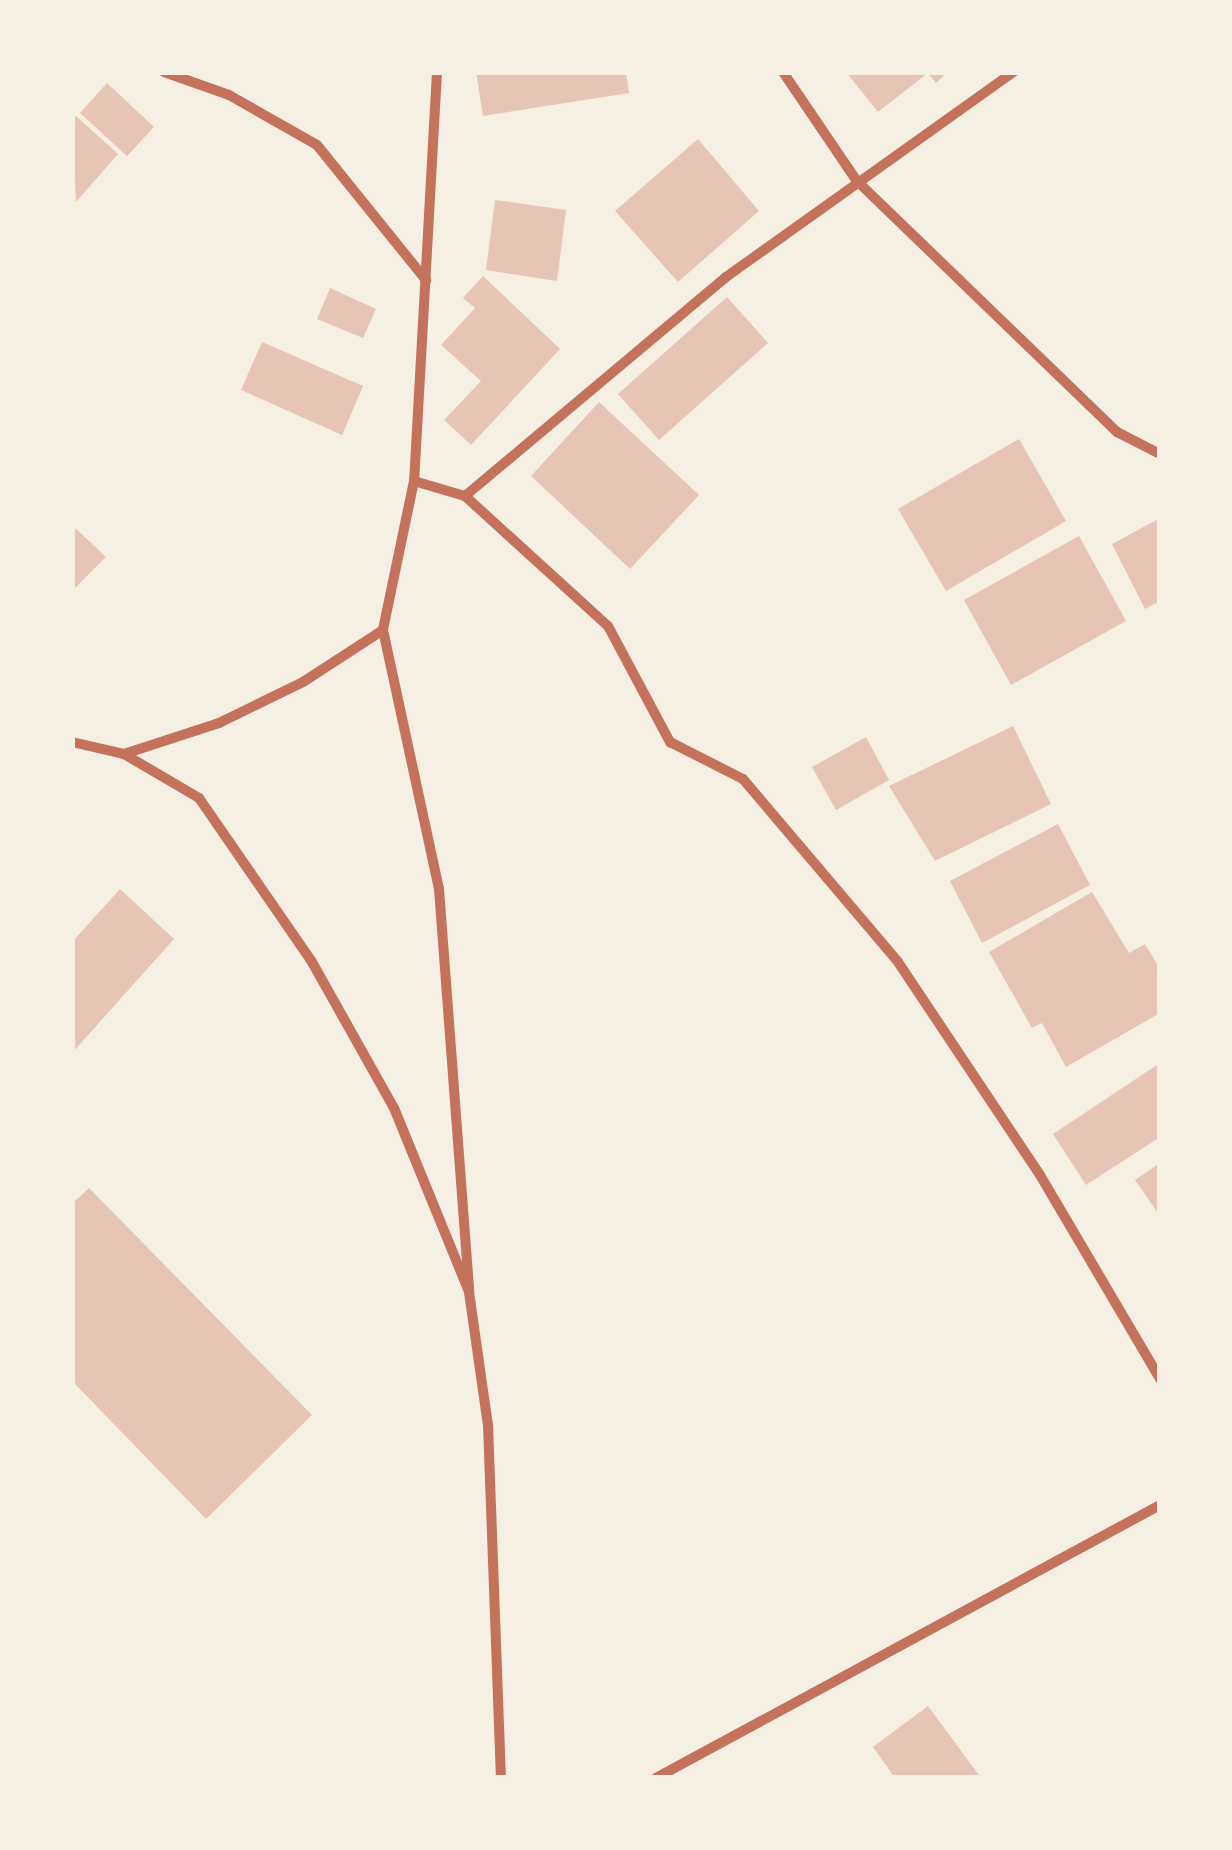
<!DOCTYPE html>
<style>
body{margin:0}
#map{position:relative;width:1232px;height:1850px;overflow:hidden;background:#f6efe4;font-family:"Varela Round",sans-serif}
div>[style]{position:absolute}
.building>*{inset:0;background:#e6c5b7}
.minor>*{height:10px;margin:-5px;padding:0 5px;transform-origin:5px;border-radius:5px;background:#c5725c}
span{translate:-50% -50%;white-space:nowrap;text-align:center;line-height:1.15;-webkit-text-stroke:10px #f6efe4;paint-order:stroke}
.frame{position:absolute;inset:0;border:75px solid #f6efe4;pointer-events:none}
</style>
<div id="map">
<div class="building">
<i style="clip-path:polygon(476px 72px,626px 72px,629px 93px,483px 116px)"></i>
<i style="clip-path:polygon(846px 72px,948px 72px,936px 83px,928px 73px,878px 112px)"></i>
<i style="clip-path:polygon(107px 83px,154px 127px,127px 156px,80px 113px)"></i>
<i style="clip-path:polygon(76px 116px,118px 154px,76px 202px,72px 121px)"></i>
<i style="clip-path:polygon(698px 139px,759px 211px,678px 282px,615px 211px)"></i>
<i style="clip-path:polygon(495px 200px,566px 210px,557px 281px,486px 270px)"></i>
<i style="clip-path:polygon(483px 276px,560px 349px,471px 445px,444px 420px,481px 381px,441px 345px,475px 308px,463px 298px)"></i>
<i style="clip-path:polygon(330px 288px,376px 309px,363px 338px,317px 319px)"></i>
<i style="clip-path:polygon(727px 297px,768px 343px,659px 440px,618px 394px)"></i>
<i style="clip-path:polygon(262px 342px,363px 386px,342px 435px,241px 390px)"></i>
<i style="clip-path:polygon(599px 402px,699px 495px,630px 569px,531px 476px)"></i>
<i style="clip-path:polygon(1019px 439px,1066px 521px,946px 591px,898px 509px)"></i>
<i style="clip-path:polygon(1160px 518px,1160px 601px,1145px 609px,1112px 544px)"></i>
<i style="clip-path:polygon(72px 525px,106px 557px,72px 591px)"></i>
<i style="clip-path:polygon(1079px 536px,1126px 621px,1011px 685px,964px 600px)"></i>
<i style="clip-path:polygon(1013px 726px,1051px 804px,935px 861px,889px 786px)"></i>
<i style="clip-path:polygon(866px 737px,889px 780px,836px 810px,812px 767px)"></i>
<i style="clip-path:polygon(1058px 824px,1090px 885px,982px 943px,950px 881px)"></i>
<i style="clip-path:polygon(120px 889px,174px 939px,72px 1053px,72px 942px)"></i>
<i style="clip-path:polygon(1092px 892px,1129px 953px,1145px 944px,1160px 969px,1160px 1013px,1066px 1067px,1042px 1023px,1032px 1028px,989px 952px)"></i>
<i style="clip-path:polygon(1160px 1063px,1160px 1137px,1086px 1185px,1053px 1134px)"></i>
<i style="clip-path:polygon(1160px 1163px,1160px 1216px,1135px 1180px)"></i>
<i style="clip-path:polygon(89px 1188px,312px 1415px,206px 1519px,72px 1381px,72px 1204px)"></i>
<i style="clip-path:polygon(928px 1706px,981px 1778px,895px 1778px,873px 1747px)"></i>
</div>
<div class="minor">
<i style="left:164px;top:72px;width:69px;rotate:19.5deg"></i>
<i style="left:229px;top:95px;width:101px;rotate:29.6deg"></i>
<i style="left:317px;top:145px;width:174px;rotate:51.1deg"></i>
<i style="left:437px;top:72px;width:410px;rotate:93.2deg"></i>
<i style="left:414px;top:481px;width:152px;rotate:101.8deg"></i>
<i style="left:383px;top:630px;width:265px;rotate:77.8deg"></i>
<i style="left:439px;top:889px;width:404px;rotate:85.7deg"></i>
<i style="left:783px;top:72px;width:130px;rotate:55.9deg"></i>
<i style="left:856px;top:180px;width:363px;rotate:44deg"></i>
<i style="left:1117px;top:432px;width:48px;rotate:27.1deg"></i>
<i style="left:414px;top:481px;width:53px;rotate:16.4deg"></i>
<i style="left:465px;top:496px;width:193px;rotate:42.3deg"></i>
<i style="left:608px;top:626px;width:132px;rotate:61.9deg"></i>
<i style="left:670px;top:742px;width:82px;rotate:26.9deg"></i>
<i style="left:743px;top:779px;width:240px;rotate:49.7deg"></i>
<i style="left:898px;top:962px;width:256px;rotate:56.3deg"></i>
<i style="left:1040px;top:1175px;width:237px;rotate:59.5deg"></i>
<i style="left:465px;top:496px;width:341px;rotate:-40deg"></i>
<i style="left:726px;top:277px;width:353px;rotate:-35.5deg"></i>
<i style="left:72px;top:742px;width:53px;rotate:13deg"></i>
<i style="left:124px;top:754px;width:87px;rotate:30.4deg"></i>
<i style="left:199px;top:798px;width:199px;rotate:55.4deg"></i>
<i style="left:312px;top:962px;width:167px;rotate:60.7deg"></i>
<i style="left:394px;top:1108px;width:199px;rotate:67.8deg"></i>
<i style="left:469px;top:1292px;width:134px;rotate:81.9deg"></i>
<i style="left:488px;top:1425px;width:353px;rotate:87.9deg"></i>
<i style="left:124px;top:754px;width:100px;rotate:-18.1deg"></i>
<i style="left:219px;top:723px;width:93px;rotate:-26deg"></i>
<i style="left:303px;top:682px;width:95px;rotate:-33deg"></i>
<i style="left:656px;top:1778px;width:573px;rotate:-28.44deg"></i>
</div>
<div class="frame"></div>
</div>
